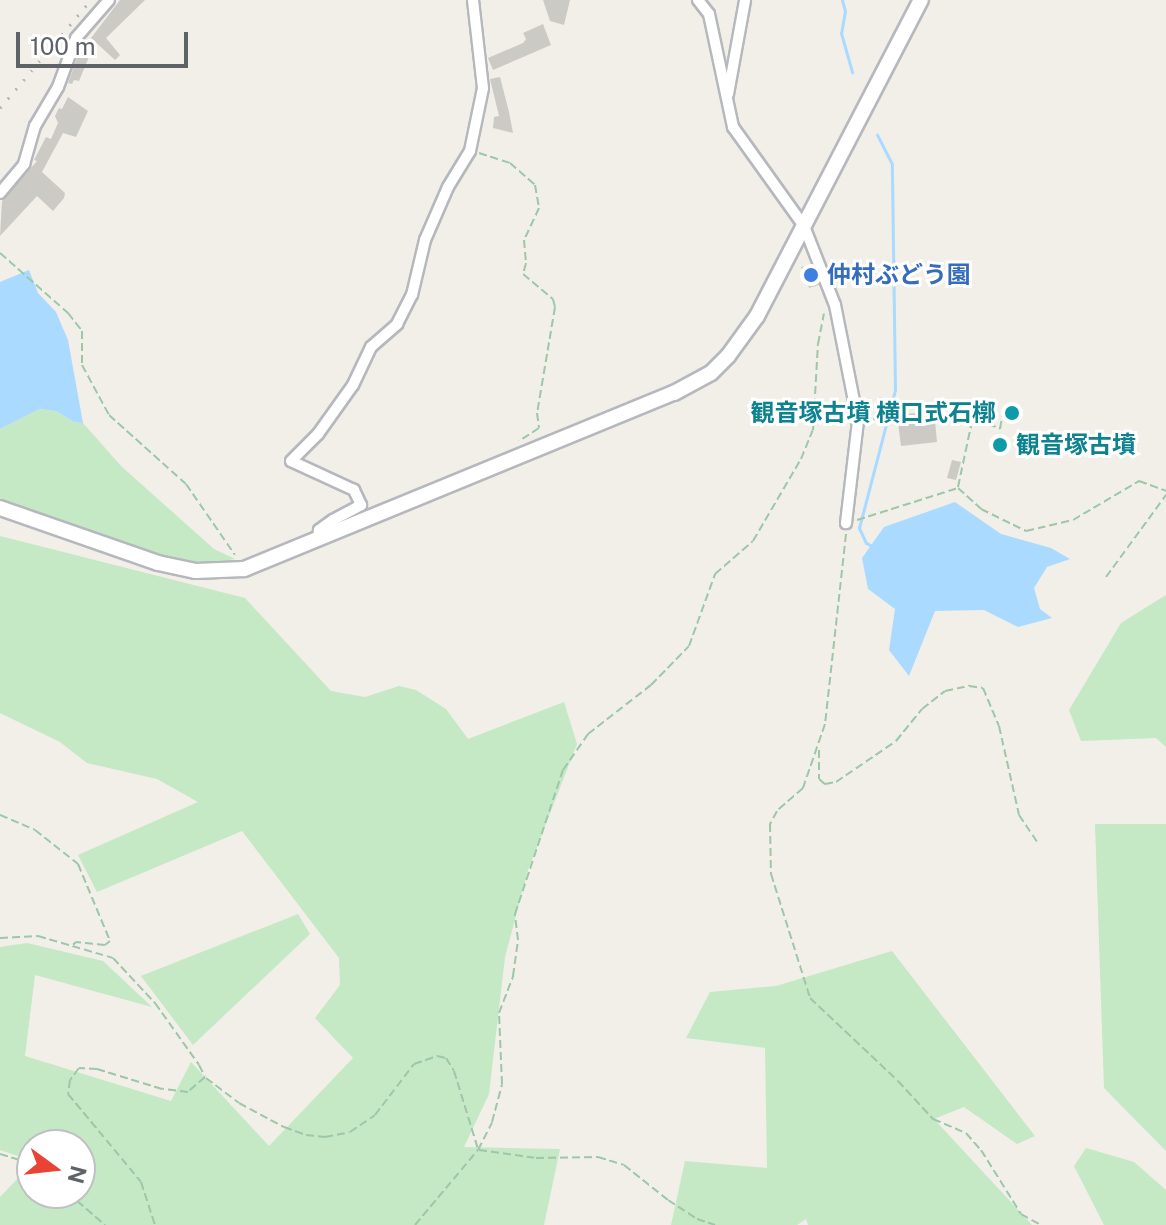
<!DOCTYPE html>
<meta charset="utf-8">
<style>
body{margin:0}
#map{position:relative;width:1166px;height:1225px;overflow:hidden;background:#f1efe8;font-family:"Public Sans","Noto Sans JP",sans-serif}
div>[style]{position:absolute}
.green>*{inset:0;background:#c5e8c5}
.water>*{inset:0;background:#aadaff}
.stream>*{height:3px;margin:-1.5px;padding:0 1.5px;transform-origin:1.5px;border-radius:1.5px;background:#aadaff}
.building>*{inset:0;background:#cccac5}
.path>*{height:2px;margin-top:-1px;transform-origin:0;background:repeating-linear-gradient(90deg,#9cc7a9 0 8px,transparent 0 12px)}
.roads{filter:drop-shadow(2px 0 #b5b8bc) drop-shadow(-2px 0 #b5b8bc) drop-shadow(0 2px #b5b8bc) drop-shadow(0 -2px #b5b8bc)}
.street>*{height:10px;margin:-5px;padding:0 5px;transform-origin:5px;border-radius:5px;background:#fff}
.secondary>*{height:14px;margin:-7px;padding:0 7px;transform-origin:7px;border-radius:7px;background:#fff}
.rail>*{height:3px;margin-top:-1.5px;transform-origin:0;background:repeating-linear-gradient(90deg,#b6b7b8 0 2px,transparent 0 12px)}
.dots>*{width:22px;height:22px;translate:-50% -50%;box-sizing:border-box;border:4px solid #fff;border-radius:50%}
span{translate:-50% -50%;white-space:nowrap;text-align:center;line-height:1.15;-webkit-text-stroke:6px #fff;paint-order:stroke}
.shop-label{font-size:24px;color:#366cbe;font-weight:700}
.left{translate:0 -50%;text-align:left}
.culture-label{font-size:24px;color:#0d838f;font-weight:700}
.right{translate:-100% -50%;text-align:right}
.north{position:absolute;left:16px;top:1129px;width:80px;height:80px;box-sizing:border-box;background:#fff;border:2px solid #bfc1c3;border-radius:50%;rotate:105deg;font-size:22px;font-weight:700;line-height:32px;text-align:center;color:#5f6368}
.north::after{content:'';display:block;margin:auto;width:28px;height:36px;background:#ea4335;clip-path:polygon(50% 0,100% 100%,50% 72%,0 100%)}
.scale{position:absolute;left:16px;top:32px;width:172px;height:36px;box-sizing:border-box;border:4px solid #5f6368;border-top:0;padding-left:10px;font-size:24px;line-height:28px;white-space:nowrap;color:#5f6368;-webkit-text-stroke:6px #fff;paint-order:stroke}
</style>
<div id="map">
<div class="green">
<i style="clip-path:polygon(38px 409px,56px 411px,74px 422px,83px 423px,121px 466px,214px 549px,235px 559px,203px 564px,176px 559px,0 503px,0 429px)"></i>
<i style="clip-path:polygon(evenodd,0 536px,245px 598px,331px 691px,365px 697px,399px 686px,416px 690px,446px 709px,468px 739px,564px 702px,577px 744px,528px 870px,505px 957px,489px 1094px,464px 1147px,560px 1149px,544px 1225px,0 1225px,0 1197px,21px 1175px,24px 1158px,0 1150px,0 947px,27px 943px,103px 961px,152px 1007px,35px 975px,25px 1056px,171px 1101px,191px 1062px,269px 1146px,353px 1058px,315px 1018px,340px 985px,339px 958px,242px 831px,97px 892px,78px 855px,198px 802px,157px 779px,87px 763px,60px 742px,0 713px,0 536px,32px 1145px,80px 1145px,80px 1193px,32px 1193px,32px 1145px)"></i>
<i style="clip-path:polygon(1166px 595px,1166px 747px,1156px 738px,1081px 741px,1069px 710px,1121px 623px)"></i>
<i style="clip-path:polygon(1095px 824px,1166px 824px,1166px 1151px,1104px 1088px)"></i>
<i style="clip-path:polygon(298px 914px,310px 934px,193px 1045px,141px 976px)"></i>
<i style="clip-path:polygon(892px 951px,1035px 1136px,1017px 1144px,964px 1107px,934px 1119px,1032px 1225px,808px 1225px,806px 1219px,797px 1225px,671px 1225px,685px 1161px,767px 1168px,765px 1048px,686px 1038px,710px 992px,776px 986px)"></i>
<i style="clip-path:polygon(1086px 1148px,1134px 1162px,1166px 1190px,1166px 1225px,1104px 1225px,1074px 1166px)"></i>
</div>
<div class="water">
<i style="clip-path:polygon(29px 270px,38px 293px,56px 312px,68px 340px,83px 423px,74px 422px,56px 411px,39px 409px,0 429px,0 282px)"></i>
<i style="clip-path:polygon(955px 502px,1001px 534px,1051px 548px,1070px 559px,1047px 567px,1034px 588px,1040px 609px,1052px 618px,1018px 627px,984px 610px,935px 611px,909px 676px,889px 650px,895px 609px,868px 589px,862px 558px,884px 527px)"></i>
</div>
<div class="stream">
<i style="left:842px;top:0;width:11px;rotate:75deg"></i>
<i style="left:845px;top:11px;width:22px;rotate:100deg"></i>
<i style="left:841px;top:33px;width:41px;rotate:74.2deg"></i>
<i style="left:874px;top:547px;width:9px;rotate:-153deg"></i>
<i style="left:866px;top:543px;width:17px;rotate:-115deg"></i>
<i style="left:859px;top:528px;width:143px;rotate:-75.4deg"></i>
<i style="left:895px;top:390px;width:226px;rotate:-90.8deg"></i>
<i style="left:892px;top:164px;width:33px;rotate:-117deg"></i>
</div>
<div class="building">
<i style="clip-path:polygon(120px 0,145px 0,106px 38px,120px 55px,115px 60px,91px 38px)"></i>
<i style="clip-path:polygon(543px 0,570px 0,564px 25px,550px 21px)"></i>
<i style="clip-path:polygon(543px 24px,551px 45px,493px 70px,488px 58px,523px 43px,526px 39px,523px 33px)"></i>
<i style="clip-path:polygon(80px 50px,89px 57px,79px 81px,74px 80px,72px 84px,68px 83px)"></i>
<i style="clip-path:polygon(500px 77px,509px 112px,513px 133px,493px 128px,494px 117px,499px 116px,490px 79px)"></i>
<i style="clip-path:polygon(68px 97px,88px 111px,76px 137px,63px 133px,42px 172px,65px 193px,64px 198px,53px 211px,37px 196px,0 236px,2px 201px,37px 161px,34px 160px,46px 137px,51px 139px,58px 123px,55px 116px,59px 108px,62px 109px)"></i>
<i style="clip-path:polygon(810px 264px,819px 285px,809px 288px,801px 267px)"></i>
<i style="clip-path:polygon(879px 397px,887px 399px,881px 423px,873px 420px)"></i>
<i style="clip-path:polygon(934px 411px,937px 442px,901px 446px,897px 415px)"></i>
<i style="clip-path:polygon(952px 460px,961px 462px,956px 480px,947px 478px)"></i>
</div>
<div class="path">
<i style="left:479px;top:153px;width:33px;rotate:18deg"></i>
<i style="left:510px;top:163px;width:33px;rotate:41deg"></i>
<i style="left:535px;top:185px;width:23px;rotate:80deg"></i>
<i style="left:539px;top:208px;width:35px;rotate:115deg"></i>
<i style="left:524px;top:240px;width:23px;rotate:85deg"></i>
<i style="left:526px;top:263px;width:11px;rotate:105deg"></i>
<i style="left:523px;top:274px;width:39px;rotate:40deg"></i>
<i style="left:553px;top:299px;width:8px;rotate:76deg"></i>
<i style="left:555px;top:307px;width:108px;rotate:99.6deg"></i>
<i style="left:537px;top:413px;width:15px;rotate:82deg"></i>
<i style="left:539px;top:428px;width:24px;rotate:147deg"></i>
<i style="left:0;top:253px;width:91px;rotate:41.4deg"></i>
<i style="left:68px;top:313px;width:23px;rotate:52deg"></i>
<i style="left:82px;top:331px;width:34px;rotate:90deg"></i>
<i style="left:82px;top:365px;width:57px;rotate:61.6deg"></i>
<i style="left:109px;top:415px;width:103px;rotate:41.9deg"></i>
<i style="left:186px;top:484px;width:86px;rotate:55.4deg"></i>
<i style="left:958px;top:487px;width:67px;rotate:-78deg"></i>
<i style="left:972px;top:421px;width:5px;rotate:-22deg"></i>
<i style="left:977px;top:419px;width:25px;rotate:23deg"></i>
<i style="left:1000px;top:429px;width:17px;rotate:-80deg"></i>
<i style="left:1003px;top:412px;width:3px"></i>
<i style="left:857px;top:520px;width:106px;rotate:-17.6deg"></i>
<i style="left:958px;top:488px;width:31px;rotate:42deg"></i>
<i style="left:981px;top:509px;width:50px;rotate:26.1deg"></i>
<i style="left:1026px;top:531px;width:48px;rotate:-13.2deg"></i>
<i style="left:1073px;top:520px;width:77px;rotate:-30.6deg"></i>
<i style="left:1139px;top:481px;width:29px;rotate:20deg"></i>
<i style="left:846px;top:534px;width:191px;rotate:96.3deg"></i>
<i style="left:825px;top:724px;width:68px;rotate:109deg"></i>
<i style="left:803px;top:788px;width:35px;rotate:139deg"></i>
<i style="left:777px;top:811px;width:15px;rotate:118deg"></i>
<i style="left:770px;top:824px;width:50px;rotate:88.9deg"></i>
<i style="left:771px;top:874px;width:130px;rotate:72.5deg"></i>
<i style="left:810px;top:998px;width:121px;rotate:43.3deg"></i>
<i style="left:898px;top:1081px;width:52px;rotate:47.4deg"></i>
<i style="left:933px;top:1119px;width:36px;rotate:23deg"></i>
<i style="left:966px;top:1133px;width:23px;rotate:49deg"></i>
<i style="left:981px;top:1150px;width:75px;rotate:58deg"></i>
<i style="left:1021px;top:1214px;width:23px;rotate:29deg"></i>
<i style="left:1106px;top:577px;width:102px;rotate:-53.8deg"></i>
<i style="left:819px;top:750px;width:29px;rotate:90deg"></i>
<i style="left:819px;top:779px;width:8px;rotate:40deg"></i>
<i style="left:825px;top:784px;width:11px;rotate:-10deg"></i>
<i style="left:836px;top:782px;width:73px;rotate:-34.3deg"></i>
<i style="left:896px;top:741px;width:41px;rotate:-50.9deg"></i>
<i style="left:922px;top:709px;width:29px;rotate:-38deg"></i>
<i style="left:945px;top:691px;width:25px;rotate:-12deg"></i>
<i style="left:969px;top:686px;width:14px;rotate:8deg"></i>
<i style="left:983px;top:688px;width:41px;rotate:67.2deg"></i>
<i style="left:999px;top:726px;width:91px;rotate:77.3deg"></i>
<i style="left:1019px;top:815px;width:32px;rotate:56deg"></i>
<i style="left:0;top:815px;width:38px;rotate:23deg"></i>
<i style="left:35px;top:830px;width:55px;rotate:38.3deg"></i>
<i style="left:78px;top:864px;width:83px;rotate:67.4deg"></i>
<i style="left:110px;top:941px;width:6px;rotate:141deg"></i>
<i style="left:105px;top:945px;width:29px;rotate:-174deg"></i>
<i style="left:76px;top:942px;width:4px;rotate:135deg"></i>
<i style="left:0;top:938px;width:38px;rotate:-3deg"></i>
<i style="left:38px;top:936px;width:78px;rotate:16.3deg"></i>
<i style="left:113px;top:958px;width:62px;rotate:47deg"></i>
<i style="left:155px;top:1003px;width:76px;rotate:54.6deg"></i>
<i style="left:199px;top:1065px;width:13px;rotate:63deg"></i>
<i style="left:205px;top:1077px;width:23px;rotate:139deg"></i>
<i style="left:188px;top:1092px;width:26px;rotate:-173deg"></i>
<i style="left:162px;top:1089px;width:68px;rotate:-162.9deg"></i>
<i style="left:97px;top:1069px;width:18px;rotate:-177deg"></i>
<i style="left:79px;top:1068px;width:15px;rotate:127deg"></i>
<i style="left:70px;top:1080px;width:14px;rotate:98deg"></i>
<i style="left:68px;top:1094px;width:114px;rotate:50.3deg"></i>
<i style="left:141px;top:1182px;width:45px;rotate:72deg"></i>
<i style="left:206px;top:1078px;width:41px;rotate:37.1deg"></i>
<i style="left:239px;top:1103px;width:51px;rotate:28.1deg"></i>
<i style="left:284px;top:1127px;width:23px;rotate:20deg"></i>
<i style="left:306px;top:1135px;width:19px;rotate:6deg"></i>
<i style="left:325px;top:1137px;width:25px;rotate:-11deg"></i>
<i style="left:350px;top:1132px;width:30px;rotate:-34deg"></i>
<i style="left:375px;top:1115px;width:64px;rotate:-52.6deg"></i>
<i style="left:414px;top:1064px;width:24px;rotate:-19deg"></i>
<i style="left:437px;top:1056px;width:9px;rotate:13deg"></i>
<i style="left:446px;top:1058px;width:15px;rotate:58deg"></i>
<i style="left:454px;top:1071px;width:82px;rotate:72.9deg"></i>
<i style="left:479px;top:1150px;width:58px;rotate:8deg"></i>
<i style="left:536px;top:1158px;width:62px;rotate:-0.9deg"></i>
<i style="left:598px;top:1157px;width:27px;rotate:17deg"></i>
<i style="left:624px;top:1165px;width:56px;rotate:38.5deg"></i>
<i style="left:668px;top:1200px;width:35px;rotate:33deg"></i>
<i style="left:697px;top:1219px;width:19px;rotate:18deg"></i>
<i style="left:0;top:1154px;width:34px;rotate:17deg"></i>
<i style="left:68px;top:1193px;width:49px;rotate:40.9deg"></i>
<i style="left:415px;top:1225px;width:98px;rotate:-50deg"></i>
<i style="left:478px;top:1150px;width:31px;rotate:-63deg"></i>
<i style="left:492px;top:1122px;width:39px;rotate:-75deg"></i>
<i style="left:502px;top:1084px;width:71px;rotate:-92.4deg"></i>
<i style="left:499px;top:1013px;width:40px;rotate:-69deg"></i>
<i style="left:513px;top:976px;width:36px;rotate:-82deg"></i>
<i style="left:518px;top:940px;width:26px;rotate:-97deg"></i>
<i style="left:515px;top:914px;width:152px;rotate:-71.6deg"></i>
<i style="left:563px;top:770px;width:44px;rotate:-55.2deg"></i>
<i style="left:588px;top:734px;width:80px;rotate:-37.9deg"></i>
<i style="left:651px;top:685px;width:54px;rotate:-45.7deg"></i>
<i style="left:689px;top:646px;width:77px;rotate:-70.1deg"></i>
<i style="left:715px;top:574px;width:50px;rotate:-41deg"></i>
<i style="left:753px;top:541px;width:95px;rotate:-59.7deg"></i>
<i style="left:801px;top:459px;width:31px;rotate:-68deg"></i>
<i style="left:813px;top:430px;width:86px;rotate:-86.7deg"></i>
<i style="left:818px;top:344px;width:31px;rotate:-79deg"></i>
</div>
<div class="roads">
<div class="street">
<i style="left:698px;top:0;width:18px;rotate:52deg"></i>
<i style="left:709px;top:14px;width:116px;rotate:78deg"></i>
<i style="left:733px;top:127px;width:122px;rotate:54.4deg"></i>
<i style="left:804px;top:226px;width:85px;rotate:68.6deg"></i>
<i style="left:835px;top:305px;width:118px;rotate:78.8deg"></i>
<i style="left:858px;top:421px;width:103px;rotate:96.7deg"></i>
<i style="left:728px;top:94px;width:96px;rotate:-79.7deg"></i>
<i style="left:0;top:193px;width:38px;rotate:-50deg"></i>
<i style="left:24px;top:164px;width:40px;rotate:-74deg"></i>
<i style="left:35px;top:126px;width:45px;rotate:-59.5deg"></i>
<i style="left:58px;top:87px;width:52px;rotate:-69.8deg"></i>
<i style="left:76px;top:38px;width:50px;rotate:-49deg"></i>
<i style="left:318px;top:539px;width:9px;rotate:-84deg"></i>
<i style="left:319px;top:530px;width:17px;rotate:-36deg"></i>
<i style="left:333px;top:520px;width:32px;rotate:-28deg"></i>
<i style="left:361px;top:505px;width:17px;rotate:-115deg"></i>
<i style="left:354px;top:490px;width:69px;rotate:-155.3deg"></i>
<i style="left:291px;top:461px;width:38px;rotate:-45deg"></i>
<i style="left:318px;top:434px;width:60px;rotate:-54.5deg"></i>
<i style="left:353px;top:385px;width:42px;rotate:-64.7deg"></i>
<i style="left:371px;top:347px;width:35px;rotate:-41deg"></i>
<i style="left:397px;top:324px;width:33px;rotate:-63deg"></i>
<i style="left:412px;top:295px;width:57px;rotate:-76.7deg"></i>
<i style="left:425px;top:240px;width:58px;rotate:-66.5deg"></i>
<i style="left:448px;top:187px;width:42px;rotate:-58.6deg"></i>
<i style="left:470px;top:151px;width:64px;rotate:-78.3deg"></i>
<i style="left:483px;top:88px;width:89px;rotate:-96.5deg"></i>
</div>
<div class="secondary">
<i style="left:0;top:508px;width:167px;rotate:19.2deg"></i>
<i style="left:158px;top:563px;width:39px;rotate:12deg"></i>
<i style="left:196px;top:571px;width:48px;rotate:-2.4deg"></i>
<i style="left:244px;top:569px;width:465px;rotate:-22.3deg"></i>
<i style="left:674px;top:393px;width:42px;rotate:-28.4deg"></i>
<i style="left:711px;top:373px;width:24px;rotate:-45deg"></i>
<i style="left:728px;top:356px;width:49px;rotate:-54.1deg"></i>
<i style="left:757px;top:316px;width:356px;rotate:-62.6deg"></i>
</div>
</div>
<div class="rail">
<i style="left:0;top:108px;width:141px;rotate:-49.9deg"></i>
</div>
<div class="dots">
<i style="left:811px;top:275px;background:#3f7fe0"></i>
<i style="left:1012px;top:413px;background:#0f9aa8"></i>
<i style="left:1000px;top:445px;background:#0f9aa8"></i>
</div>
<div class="shop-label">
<span class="left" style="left:827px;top:275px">仲村ぶどう園</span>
</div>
<div class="culture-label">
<span class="right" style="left:996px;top:413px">観音塚古墳 横口式石槨</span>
<span class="left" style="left:1016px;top:445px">観音塚古墳</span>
</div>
<div class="north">N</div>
<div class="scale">100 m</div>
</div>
